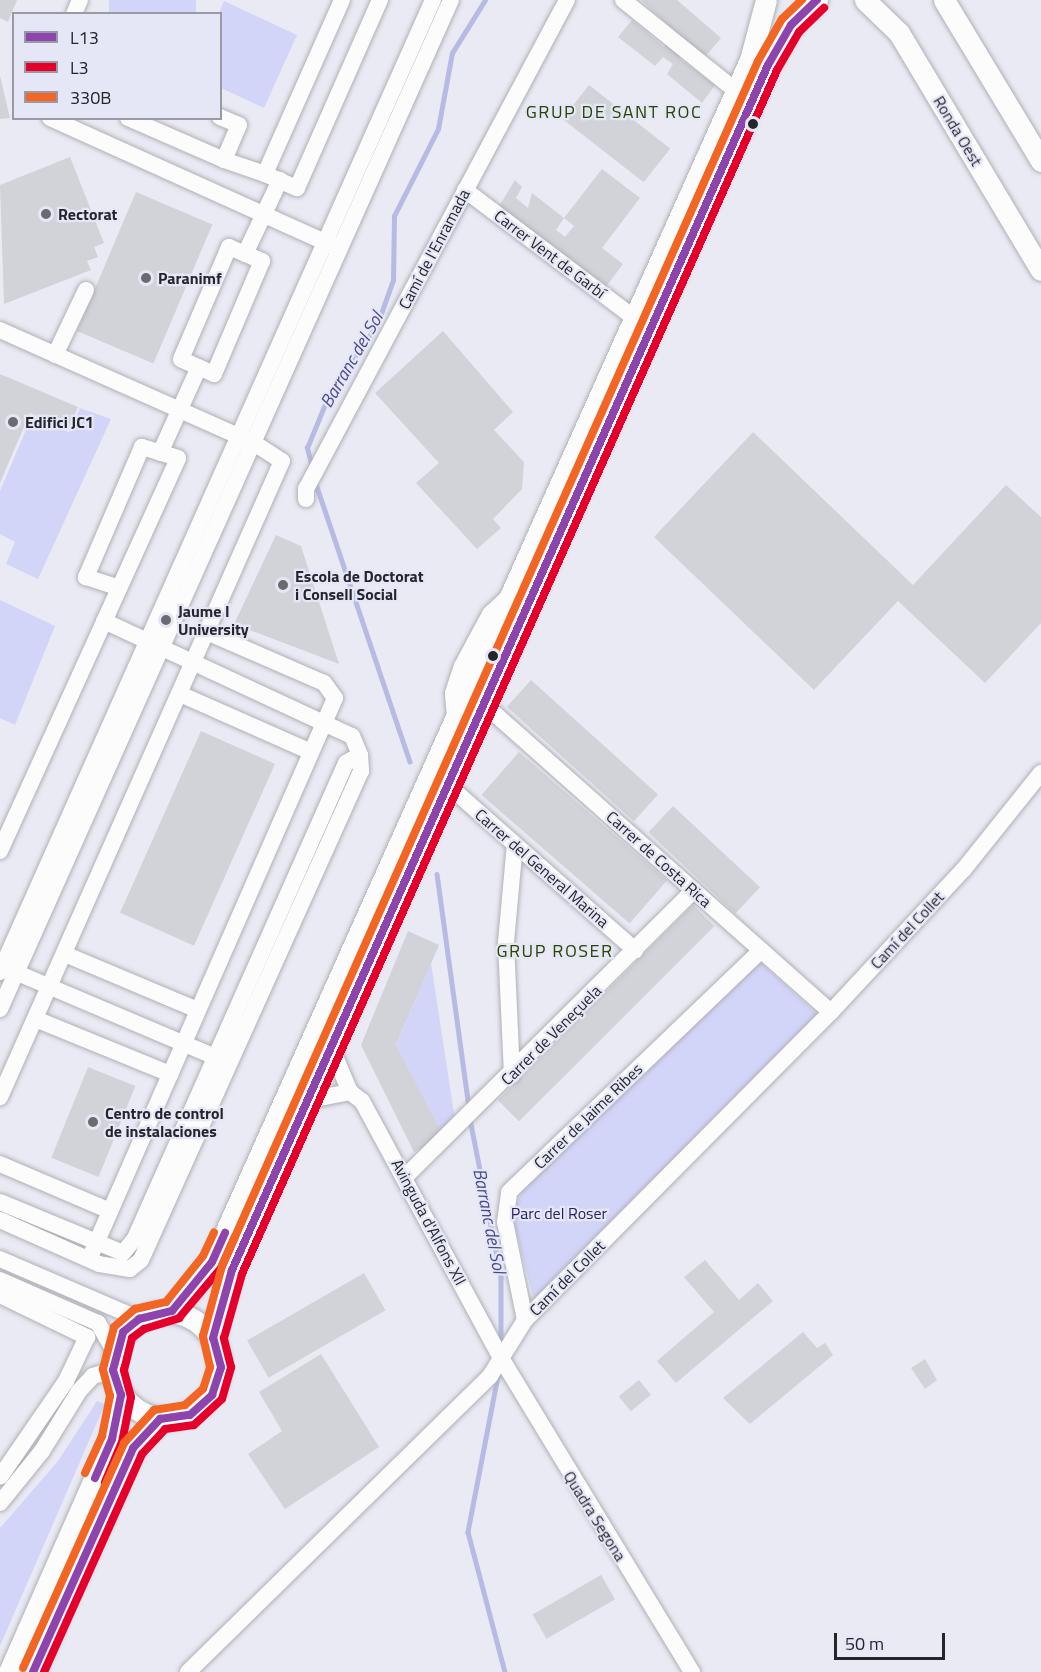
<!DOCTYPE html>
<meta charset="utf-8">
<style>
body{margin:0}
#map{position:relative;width:1041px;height:1672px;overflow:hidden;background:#e9eaf3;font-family:"Titillium Web",sans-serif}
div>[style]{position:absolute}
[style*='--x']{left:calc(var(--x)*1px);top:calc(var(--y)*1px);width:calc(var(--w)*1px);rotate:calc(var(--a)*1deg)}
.green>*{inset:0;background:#d2d5f8;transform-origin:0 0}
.stream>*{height:4.5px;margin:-2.25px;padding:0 2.25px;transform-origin:2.25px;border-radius:2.25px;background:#b7bae2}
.building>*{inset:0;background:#d2d3d9;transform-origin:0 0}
.roads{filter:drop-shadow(0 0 2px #afb0b7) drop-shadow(0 0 2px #afb0b7)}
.minor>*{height:16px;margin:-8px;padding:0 8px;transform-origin:8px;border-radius:8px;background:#fcfcfd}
.major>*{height:21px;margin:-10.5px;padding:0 10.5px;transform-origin:10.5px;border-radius:10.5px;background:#fcfcfd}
.major>.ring{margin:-10.5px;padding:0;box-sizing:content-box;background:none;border:21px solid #fcfcfd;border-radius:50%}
.bus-1>*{height:8px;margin:-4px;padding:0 4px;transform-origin:4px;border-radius:4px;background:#8e44ad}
.bus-2>*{height:8px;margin:-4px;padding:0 4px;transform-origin:4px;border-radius:4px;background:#e4002b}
.bus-3>*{height:8px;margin:-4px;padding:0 4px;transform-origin:4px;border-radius:4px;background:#f26522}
.dots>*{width:16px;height:16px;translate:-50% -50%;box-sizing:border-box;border:3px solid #e5e7f7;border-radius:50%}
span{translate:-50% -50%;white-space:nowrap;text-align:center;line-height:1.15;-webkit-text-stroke:4.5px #e5e7f7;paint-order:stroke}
.street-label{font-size:16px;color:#25262b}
.poi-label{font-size:16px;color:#25262b;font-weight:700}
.left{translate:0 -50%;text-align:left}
.park-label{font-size:16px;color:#251f5f}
.neighbourhood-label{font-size:18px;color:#284600;letter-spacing:1.5px}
.water-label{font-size:18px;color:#49488b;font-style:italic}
.legend{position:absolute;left:12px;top:12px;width:210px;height:108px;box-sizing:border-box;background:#e5e7f7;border:2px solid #989aa5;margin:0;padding:8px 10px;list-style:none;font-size:18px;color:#25262b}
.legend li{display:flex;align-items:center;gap:12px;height:30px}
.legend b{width:30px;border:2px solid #989aa5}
.scale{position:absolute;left:834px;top:1633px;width:111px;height:27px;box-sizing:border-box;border:3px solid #25262b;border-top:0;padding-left:8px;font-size:18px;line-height:21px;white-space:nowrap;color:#25262b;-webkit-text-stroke:4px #e5e7f7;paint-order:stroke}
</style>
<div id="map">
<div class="green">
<div style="left:109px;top:0;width:87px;height:14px"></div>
<div style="clip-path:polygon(224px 1px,297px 35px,264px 108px,221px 88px,219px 13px)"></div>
<div style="clip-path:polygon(80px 408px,111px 419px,38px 579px,6px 564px,15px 542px,0 534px,0 491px,31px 418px,69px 432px)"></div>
<div style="clip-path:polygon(0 600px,55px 626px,15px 725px,0 718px)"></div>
<div style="clip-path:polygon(759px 961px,817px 1014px,534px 1300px,512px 1215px,523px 1189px)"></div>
<div style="clip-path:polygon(431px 963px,455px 1120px,443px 1135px,396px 1046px)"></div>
<div style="clip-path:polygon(97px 1401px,105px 1404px,0 1646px,0 1528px,58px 1461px)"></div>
</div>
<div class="stream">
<div style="--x:312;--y:467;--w:20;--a:-105"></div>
<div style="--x:307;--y:448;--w:61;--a:-67.7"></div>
<div style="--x:330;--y:392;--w:82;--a:-55"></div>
<div style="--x:377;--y:325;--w:48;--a:-70.4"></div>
<div style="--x:393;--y:280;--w:64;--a:-89.1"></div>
<div style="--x:394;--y:216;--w:97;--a:-63.2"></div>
<div style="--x:438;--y:129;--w:77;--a:-79.6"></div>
<div style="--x:452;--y:53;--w:62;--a:-58.1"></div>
<div style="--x:315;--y:481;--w:296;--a:71.3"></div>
<div style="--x:437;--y:874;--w:236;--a:82.2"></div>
<div style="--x:470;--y:1119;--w:161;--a:78.9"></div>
<div style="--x:501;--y:1277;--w:70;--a:90"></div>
<div style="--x:498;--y:1376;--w:159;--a:100.9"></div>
<div style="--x:468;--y:1532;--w:145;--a:75.2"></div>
</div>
<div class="building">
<div style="clip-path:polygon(0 0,17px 0,8px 22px,0 18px)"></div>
<div style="clip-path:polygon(641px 0,677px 0,721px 38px,704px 58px)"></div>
<div style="clip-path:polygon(632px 20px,664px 47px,668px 42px,682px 53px,679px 58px,715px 85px,702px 103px,667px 74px,673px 64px,663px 57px,655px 66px,618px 37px)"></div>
<div style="clip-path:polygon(0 76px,10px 118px,0 119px)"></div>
<div style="left:589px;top:85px;width:103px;height:43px;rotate:38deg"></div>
<div style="clip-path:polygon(70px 157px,104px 243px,94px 247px,98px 257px,87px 261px,91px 270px,4px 304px,0 185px)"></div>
<div style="clip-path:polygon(602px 169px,640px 198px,602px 248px,623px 264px,605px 288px,498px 208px,515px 180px,522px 187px,516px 198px,528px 208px,532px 193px,564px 218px,556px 230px,565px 237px,574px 226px,564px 218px)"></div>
<div style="left:136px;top:192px;width:83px;height:151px;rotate:23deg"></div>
<div style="clip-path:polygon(443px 331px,513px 412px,494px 430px,524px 462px,522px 489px,493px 519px,501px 528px,477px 549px,416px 483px,439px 463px,375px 393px)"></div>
<div style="clip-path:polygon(0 374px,78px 407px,68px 430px,30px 413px,0 483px)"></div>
<div style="clip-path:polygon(753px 432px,913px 585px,1006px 485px,1041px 517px,1041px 623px,985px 683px,898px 601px,814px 690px,654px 537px)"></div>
<div style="clip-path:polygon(276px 535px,301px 546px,339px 664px,234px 624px)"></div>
<div style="left:531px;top:680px;width:171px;height:36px;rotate:42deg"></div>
<div style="left:201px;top:731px;width:81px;height:199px;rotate:24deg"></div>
<div style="left:519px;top:752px;width:196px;height:57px;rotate:41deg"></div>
<div style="left:673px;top:806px;width:119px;height:36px;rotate:43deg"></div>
<div style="left:693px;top:905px;width:30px;height:276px;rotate:45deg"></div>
<div style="clip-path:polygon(408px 931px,439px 945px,396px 1045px,443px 1135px,414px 1152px,361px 1045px)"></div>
<div style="left:88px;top:1067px;width:51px;height:98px;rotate:22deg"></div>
<div style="clip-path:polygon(705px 1260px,739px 1300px,758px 1283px,773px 1301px,676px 1383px,657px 1361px,714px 1312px,684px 1277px)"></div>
<div style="left:364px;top:1273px;width:43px;height:135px;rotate:60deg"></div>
<div style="clip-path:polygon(803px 1332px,817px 1348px,825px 1343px,833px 1355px,750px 1424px,723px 1398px)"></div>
<div style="clip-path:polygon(321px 1354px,379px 1447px,285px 1509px,248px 1454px,282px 1431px,259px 1392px)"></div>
<div style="clip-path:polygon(925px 1359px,937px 1380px,925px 1389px,911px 1368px)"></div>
<div style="left:639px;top:1380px;width:19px;height:26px;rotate:51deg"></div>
<div style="left:601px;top:1575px;width:28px;height:79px;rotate:60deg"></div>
</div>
<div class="roads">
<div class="minor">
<div style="--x:342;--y:0;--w:190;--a:113.9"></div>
<div style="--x:265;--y:174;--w:35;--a:24"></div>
<div style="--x:297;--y:188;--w:206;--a:-66.2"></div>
<div style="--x:623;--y:0;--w:144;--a:38.8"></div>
<div style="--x:74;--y:14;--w:15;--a:-67"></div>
<div style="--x:50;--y:118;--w:312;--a:24.3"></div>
<div style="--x:128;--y:118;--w:105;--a:23.6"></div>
<div style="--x:224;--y:160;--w:38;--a:-67"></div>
<div style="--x:239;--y:125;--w:21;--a:-157"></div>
<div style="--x:224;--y:160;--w:43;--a:18.9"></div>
<div style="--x:465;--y:190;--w:212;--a:37.1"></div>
<div style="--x:229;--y:247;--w:36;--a:23"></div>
<div style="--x:262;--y:261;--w:123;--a:113"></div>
<div style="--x:214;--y:374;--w:36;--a:-156"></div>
<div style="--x:181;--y:359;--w:122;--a:-66.8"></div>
<div style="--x:245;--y:254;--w:82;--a:-64.7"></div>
<div style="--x:0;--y:330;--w:278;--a:24"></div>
<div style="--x:254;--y:443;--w:33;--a:33"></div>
<div style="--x:282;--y:461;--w:696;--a:113.91"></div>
<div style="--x:55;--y:355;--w:72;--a:-64.5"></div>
<div style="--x:160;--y:453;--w:94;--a:-65.6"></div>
<div style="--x:306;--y:499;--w:10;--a:-90"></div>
<div style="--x:306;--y:489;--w:554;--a:-61.91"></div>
<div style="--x:104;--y:621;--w:273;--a:24.9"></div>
<div style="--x:352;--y:736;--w:21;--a:67"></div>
<div style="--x:180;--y:694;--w:143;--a:23.9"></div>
<div style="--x:486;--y:706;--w:461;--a:41.6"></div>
<div style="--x:455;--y:717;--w:24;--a:-95"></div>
<div style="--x:453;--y:693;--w:28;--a:-72"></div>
<div style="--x:462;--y:666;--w:59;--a:-61.7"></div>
<div style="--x:490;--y:614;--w:25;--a:-43"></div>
<div style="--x:450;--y:787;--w:247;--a:41.4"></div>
<div style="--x:0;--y:851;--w:431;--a:-65.6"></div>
<div style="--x:178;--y:458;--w:38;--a:-163"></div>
<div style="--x:142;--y:447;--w:142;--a:113.3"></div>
<div style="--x:86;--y:577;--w:35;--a:18"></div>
<div style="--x:67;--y:955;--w:142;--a:22.8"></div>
<div style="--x:8;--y:969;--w:236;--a:23"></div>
<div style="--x:0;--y:972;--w:1064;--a:-65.99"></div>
<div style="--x:0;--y:1009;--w:1105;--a:-65.92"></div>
<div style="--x:38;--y:1020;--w:143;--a:22.2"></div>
<div style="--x:332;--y:1049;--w:47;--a:67.3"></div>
<div style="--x:350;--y:1092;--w:15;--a:37"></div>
<div style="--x:362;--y:1101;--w:292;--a:61.6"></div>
<div style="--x:501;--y:1358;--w:368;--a:58.7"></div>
<div style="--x:512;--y:1075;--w:133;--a:-92.6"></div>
<div style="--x:506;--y:942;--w:98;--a:-84.8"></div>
<div style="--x:309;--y:1100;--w:42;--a:-11"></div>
<div style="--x:0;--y:1164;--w:120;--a:23.1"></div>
<div style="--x:405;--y:1177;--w:407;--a:-44.8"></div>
<div style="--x:0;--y:1202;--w:133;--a:22.5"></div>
<div style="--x:123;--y:1253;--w:19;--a:-51"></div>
<div style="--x:135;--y:1238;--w:520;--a:-66.05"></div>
<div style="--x:346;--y:763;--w:16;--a:-30"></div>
<div style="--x:360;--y:755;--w:16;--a:86"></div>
<div style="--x:361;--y:771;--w:536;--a:114.22"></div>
<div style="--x:141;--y:1260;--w:14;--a:141"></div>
<div style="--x:130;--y:1269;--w:31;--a:-171"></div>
<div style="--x:99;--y:1264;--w:108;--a:-156"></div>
<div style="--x:91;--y:1255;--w:608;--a:-66.34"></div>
<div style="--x:335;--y:698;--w:19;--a:-126"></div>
<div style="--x:324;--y:683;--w:125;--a:-156.5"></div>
<div style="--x:0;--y:1259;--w:151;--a:23.3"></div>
<div style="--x:0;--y:1280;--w:107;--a:23.7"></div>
<div style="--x:98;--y:1323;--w:32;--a:60"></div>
<div style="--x:0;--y:1295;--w:97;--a:25.8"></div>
<div style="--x:87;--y:1337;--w:49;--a:115.5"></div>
<div style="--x:66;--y:1381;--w:116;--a:124.5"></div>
<div style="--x:525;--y:1320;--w:100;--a:-101.5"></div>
<div style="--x:505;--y:1222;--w:30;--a:-82"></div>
<div style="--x:509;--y:1192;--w:349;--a:-43.8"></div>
<div style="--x:0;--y:1503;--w:67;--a:-51.1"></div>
<div style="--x:42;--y:1451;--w:70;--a:-58.3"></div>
<div style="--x:79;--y:1391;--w:21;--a:-47"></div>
<div style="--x:93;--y:1376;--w:21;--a:-17"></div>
<div style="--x:188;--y:1672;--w:423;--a:-44.4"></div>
<div style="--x:490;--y:1376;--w:66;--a:-58"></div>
<div style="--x:525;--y:1320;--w:434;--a:-45.2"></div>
<div style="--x:831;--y:1012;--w:195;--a:-47.1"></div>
<div style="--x:964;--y:869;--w:123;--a:-51.3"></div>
</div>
<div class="major">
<div style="--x:865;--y:0;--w:47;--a:44.1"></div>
<div style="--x:899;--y:33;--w:276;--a:59.1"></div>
<div style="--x:944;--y:0;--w:188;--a:58.9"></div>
<div style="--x:172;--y:1311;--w:63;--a:-50.8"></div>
<div style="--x:212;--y:1262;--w:1317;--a:-65.89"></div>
<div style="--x:750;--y:60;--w:62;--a:-75.1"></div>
<div class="ring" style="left:113px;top:1312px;width:85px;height:85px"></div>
<div style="--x:213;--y:1338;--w:71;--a:-74.4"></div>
<div style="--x:232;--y:1270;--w:1319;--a:-66.02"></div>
<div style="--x:768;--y:65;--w:46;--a:-60.1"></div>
<div style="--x:791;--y:25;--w:36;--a:-44"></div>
<div style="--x:9;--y:1672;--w:255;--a:-66.2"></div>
<div style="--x:112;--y:1439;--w:45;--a:-78.4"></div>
<div style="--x:33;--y:1672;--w:245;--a:-65.9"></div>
<div style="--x:133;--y:1448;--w:40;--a:-47"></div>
</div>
</div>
<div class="bus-1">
<div style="--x:95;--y:1478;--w:43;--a:-66.4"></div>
<div style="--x:112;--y:1439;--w:45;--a:-78.4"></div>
<div style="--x:121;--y:1395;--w:26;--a:-108"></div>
<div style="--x:113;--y:1370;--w:39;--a:-75"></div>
<div style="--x:123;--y:1332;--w:21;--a:-39"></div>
<div style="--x:139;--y:1319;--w:34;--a:-14"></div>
<div style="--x:172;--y:1311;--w:63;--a:-50.8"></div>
<div style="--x:212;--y:1262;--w:32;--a:-66"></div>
<div style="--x:33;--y:1672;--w:245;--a:-65.9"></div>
<div style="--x:133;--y:1448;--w:40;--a:-47"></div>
<div style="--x:160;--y:1419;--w:30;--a:-8"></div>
<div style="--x:190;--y:1415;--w:30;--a:-42"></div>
<div style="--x:212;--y:1395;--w:29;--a:-72"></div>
<div style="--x:221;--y:1367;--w:30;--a:-105"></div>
<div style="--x:213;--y:1338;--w:71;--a:-74.4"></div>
<div style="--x:232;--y:1270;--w:1319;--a:-66.02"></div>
<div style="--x:768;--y:65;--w:46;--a:-60.1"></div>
<div style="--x:791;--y:25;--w:36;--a:-44"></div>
</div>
<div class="bus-2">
<div style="--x:105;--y:1482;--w:43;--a:-67"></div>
<div style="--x:122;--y:1442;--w:46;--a:-78.7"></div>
<div style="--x:131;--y:1397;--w:28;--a:-105"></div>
<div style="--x:124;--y:1370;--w:33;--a:-76"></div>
<div style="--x:132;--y:1338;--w:15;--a:-37"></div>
<div style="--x:144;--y:1329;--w:37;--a:-17"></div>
<div style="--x:179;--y:1318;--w:65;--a:-50"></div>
<div style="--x:221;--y:1268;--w:34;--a:-66"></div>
<div style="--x:44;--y:1672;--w:239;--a:-65.8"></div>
<div style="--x:142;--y:1454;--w:34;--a:-47"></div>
<div style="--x:165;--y:1429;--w:29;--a:-8"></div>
<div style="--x:194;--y:1425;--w:38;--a:-43"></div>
<div style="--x:222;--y:1399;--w:33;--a:-74"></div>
<div style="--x:231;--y:1367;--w:30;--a:-104"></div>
<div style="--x:224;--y:1338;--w:66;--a:-74.3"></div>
<div style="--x:242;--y:1274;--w:1318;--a:-66.04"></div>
<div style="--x:777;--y:70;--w:44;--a:-59.9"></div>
<div style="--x:799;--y:32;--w:35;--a:-44"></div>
</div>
<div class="bus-3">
<div style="--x:85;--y:1473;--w:41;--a:-65.3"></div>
<div style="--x:102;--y:1436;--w:41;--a:-78.7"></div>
<div style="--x:110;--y:1396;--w:28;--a:-105"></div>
<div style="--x:103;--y:1369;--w:43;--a:-75.3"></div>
<div style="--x:114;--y:1327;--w:28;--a:-41"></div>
<div style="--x:135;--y:1309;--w:32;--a:-13"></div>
<div style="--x:166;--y:1302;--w:59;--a:-51.2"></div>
<div style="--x:203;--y:1256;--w:26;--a:-65"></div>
<div style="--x:23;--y:1668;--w:247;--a:-65.8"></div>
<div style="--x:124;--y:1443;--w:45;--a:-47.7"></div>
<div style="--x:154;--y:1410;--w:31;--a:-9"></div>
<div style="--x:185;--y:1405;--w:24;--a:-42"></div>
<div style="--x:203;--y:1389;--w:23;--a:-72"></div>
<div style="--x:210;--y:1367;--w:32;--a:-103"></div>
<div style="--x:203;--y:1336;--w:73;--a:-74.8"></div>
<div style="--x:222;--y:1266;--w:1319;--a:-66.02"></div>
<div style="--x:758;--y:61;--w:48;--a:-60.3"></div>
<div style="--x:782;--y:19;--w:28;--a:-44"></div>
</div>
<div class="dots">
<div style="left:753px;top:124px;background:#25262b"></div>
<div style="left:46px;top:214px;background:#6a6b71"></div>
<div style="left:146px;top:278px;background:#6a6b71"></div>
<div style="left:13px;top:422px;background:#6a6b71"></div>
<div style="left:283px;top:585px;background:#6a6b71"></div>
<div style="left:166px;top:620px;background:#6a6b71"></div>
<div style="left:493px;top:656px;background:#25262b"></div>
<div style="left:93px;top:1122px;background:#6a6b71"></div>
</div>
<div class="street-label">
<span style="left:958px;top:131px;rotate:59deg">Ronda Oest</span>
<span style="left:434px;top:249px;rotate:-62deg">Camí de l'Enramada</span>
<span style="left:550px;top:254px;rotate:37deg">Carrer Vent de Garbí</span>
<span style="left:659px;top:859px;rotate:42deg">Carrer de Costa Rica</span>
<span style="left:542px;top:868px;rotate:41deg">Carrer del General Marina</span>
<span style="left:907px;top:930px;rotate:-47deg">Camí del Collet</span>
<span style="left:551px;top:1035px;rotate:-45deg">Carrer de Veneçuela</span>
<span style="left:588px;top:1116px;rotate:-44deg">Carrer de Jaime Ribes</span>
<span style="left:429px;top:1222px;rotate:62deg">Avinguda d'Alfons XII</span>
<span style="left:567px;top:1278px;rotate:-45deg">Camí del Collet</span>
<span style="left:595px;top:1516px;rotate:58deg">Quadra Segona</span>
</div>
<div class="poi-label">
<span class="left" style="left:58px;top:214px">Rectorat</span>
<span class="left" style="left:158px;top:278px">Paranimf</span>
<span class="left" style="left:25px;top:422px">Edifici JC1</span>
<span class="left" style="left:295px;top:585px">Escola de Doctorat<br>i Consell Social</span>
<span class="left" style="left:178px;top:620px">Jaume I<br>University</span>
<span class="left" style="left:105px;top:1122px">Centro de control<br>de instalaciones</span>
</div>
<div class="park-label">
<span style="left:559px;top:1213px">Parc del Roser</span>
</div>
<div class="neighbourhood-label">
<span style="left:614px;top:112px">GRUP DE SANT ROC</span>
<span style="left:555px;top:951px">GRUP ROSER</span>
</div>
<div class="water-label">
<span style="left:352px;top:360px;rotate:-60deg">Barranc del Sol</span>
<span style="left:489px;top:1221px;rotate:79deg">Barranc del Sol</span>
</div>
<ul class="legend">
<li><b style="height:8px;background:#8e44ad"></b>L13</li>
<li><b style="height:8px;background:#e4002b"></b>L3</li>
<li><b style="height:8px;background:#f26522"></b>330B</li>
</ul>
<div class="scale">50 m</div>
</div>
